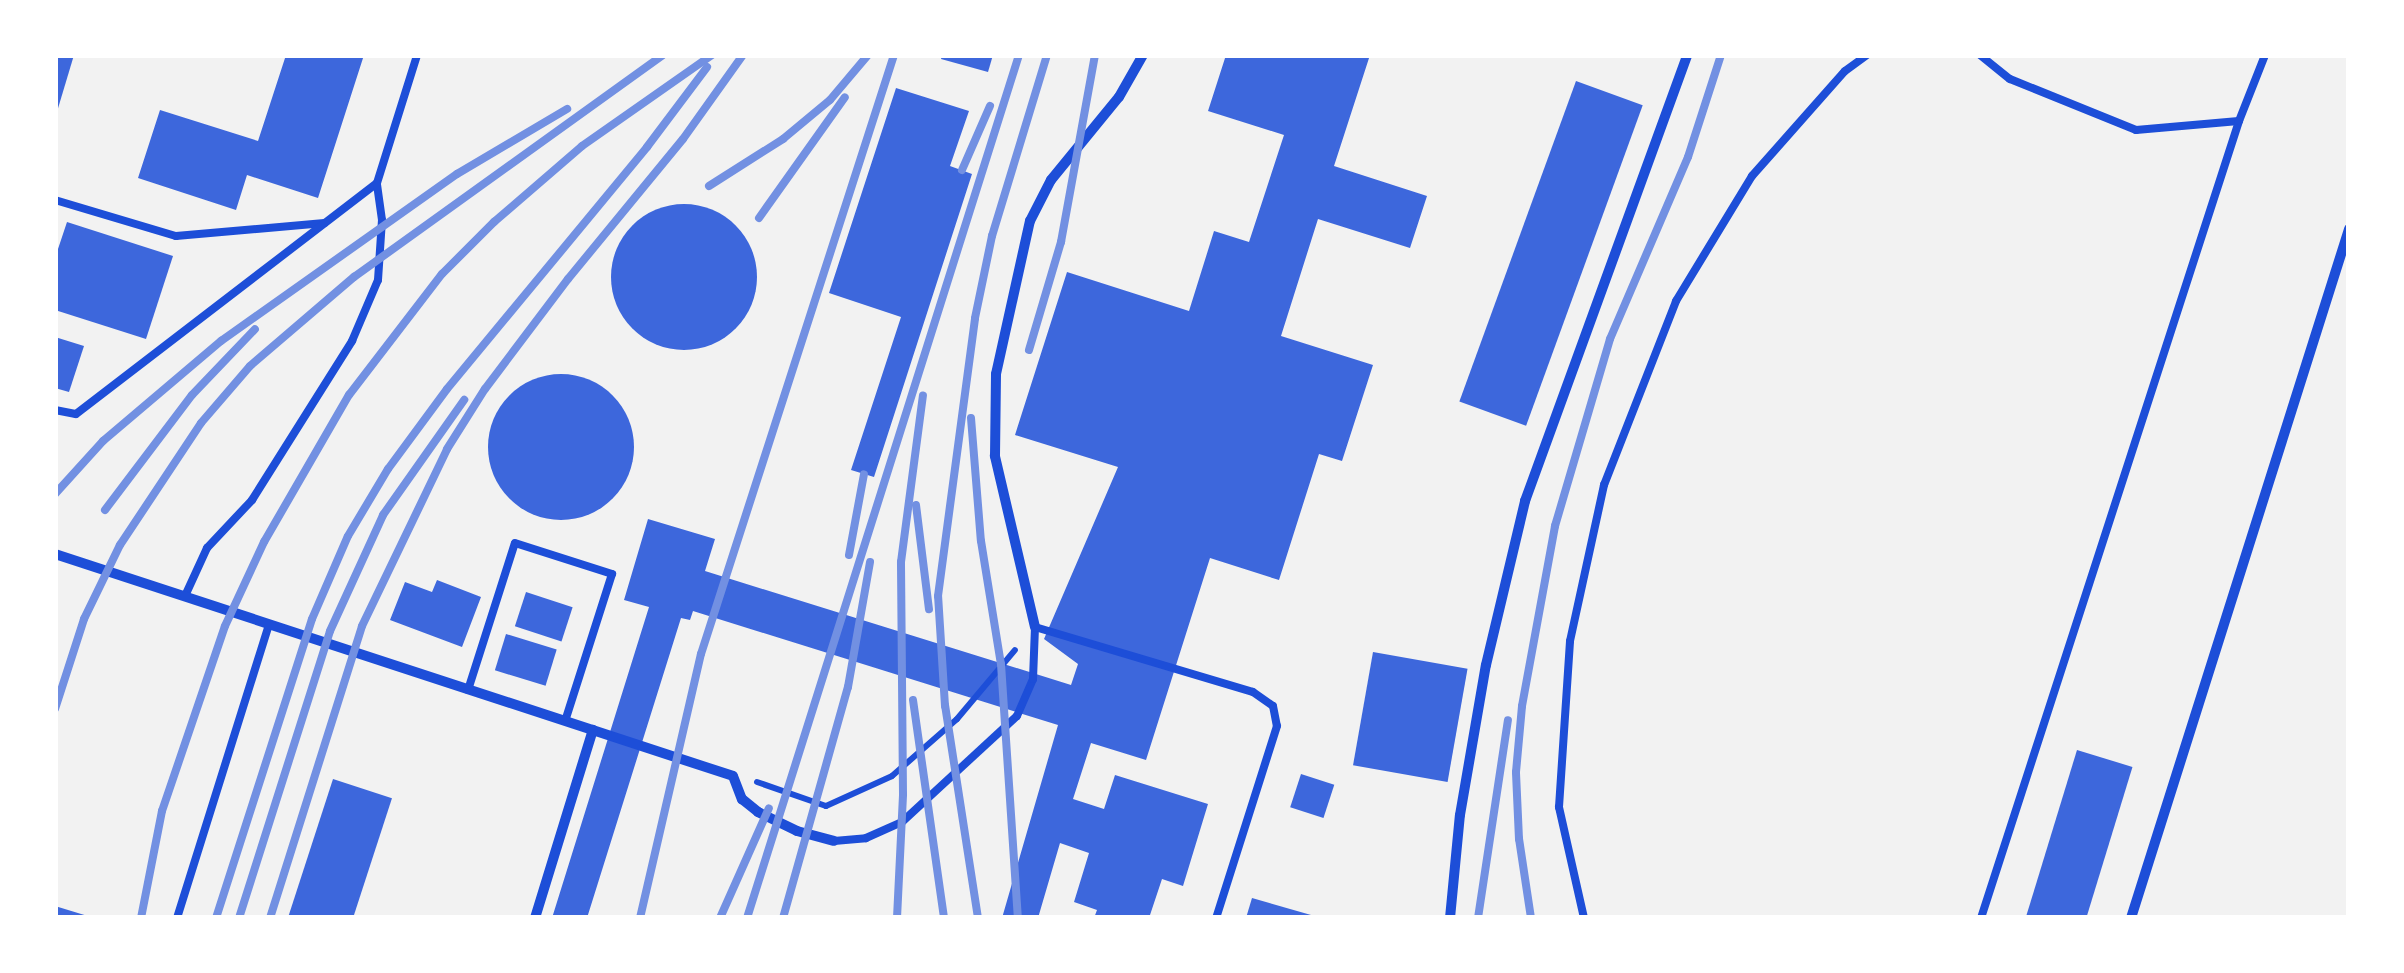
<!DOCTYPE html>
<style>
body{margin:0}
#map{position:relative;width:2404px;height:973px;overflow:hidden;background:#f2f2f2;font-family:"DejaVu Sans",sans-serif}
div>[style]{position:absolute}
[style*='--x']{left:calc(var(--x)*1px);top:calc(var(--y)*1px);width:calc(var(--w)*1px);rotate:calc(var(--a)*1deg)}
.building>*{inset:0;background:#3d67dc;transform-origin:0 0}
.round{border-radius:50%}
.path>*{height:6px;margin:-3px;padding:0 3px;transform-origin:3px;border-radius:3px;background:#1d4ed8}
.service>*{height:8px;margin:-4px;padding:0 4px;transform-origin:4px;border-radius:4px;background:#1d4ed8}
.minor>*{height:10px;margin:-5px;padding:0 5px;transform-origin:5px;border-radius:5px;background:#1d4ed8}
.rail>*{height:8px;margin:-4px;padding:0 4px;transform-origin:4px;border-radius:4px;background:#7290e2}
span{translate:-50% -50%;white-space:nowrap;text-align:center;line-height:1.15;-webkit-text-stroke:10px #fff;paint-order:stroke}
.frame{position:absolute;inset:0;border:58px solid #fff;pointer-events:none}
</style>
<div id="map">
<div class="building">
<div style="clip-path:polygon(55px 55px,74px 55px,56px 115px,55px 115px)"></div>
<div style="clip-path:polygon(286px 55px,364px 55px,318px 198px,247px 175px,236px 210px,138px 178px,160px 110px,258px 141px)"></div>
<div style="clip-path:polygon(942px 55px,993px 55px,988px 72px,941px 59px)"></div>
<div style="clip-path:polygon(1226px 55px,1370px 55px,1334px 166px,1427px 196px,1410px 248px,1318px 219px,1281px 336px,1373px 365px,1342px 461px,1319px 454px,1279px 580px,1210px 558px,1146px 760px,1091px 743px,1073px 799px,1104px 809px,1115px 775px,1208px 804px,1183px 886px,1162px 879px,1149px 918px,1094px 918px,1097px 910px,1074px 902px,1089px 853px,1060px 843px,1038px 918px,1002px 918px,1058px 725px,693px 611px,690px 620px,681px 618px,587px 918px,552px 918px,649px 607px,624px 600px,648px 519px,715px 539px,705px 571px,1071px 685px,1078px 664px,1044px 639px,1118px 467px,1015px 435px,1067px 272px,1189px 311px,1214px 231px,1249px 242px,1284px 135px,1208px 111px)"></div>
<div style="left:1576px;top:81px;width:71px;height:341px;rotate:20deg"></div>
<div style="clip-path:polygon(896px 88px,969px 111px,950px 166px,972px 174px,874px 477px,851px 470px,901px 317px,829px 293px)"></div>
<div class="round" style="left:611px;top:204px;width:146px;height:146px"></div>
<div style="clip-path:polygon(67px 222px,173px 256px,146px 339px,55px 310px,55px 258px)"></div>
<div style="clip-path:polygon(55px 337px,84px 346px,69px 392px,55px 388px)"></div>
<div class="round" style="left:488px;top:374px;width:146px;height:146px"></div>
<div style="clip-path:polygon(437px 580px,481px 597px,462px 647px,390px 620px,405px 582px,432px 592px)"></div>
<div style="left:526px;top:592px;width:49px;height:36px;rotate:18deg"></div>
<div style="left:506px;top:634px;width:53px;height:38px;rotate:17deg"></div>
<div style="left:1373px;top:652px;width:96px;height:115px;rotate:10deg"></div>
<div style="left:2077px;top:750px;width:58px;height:176px;rotate:17deg"></div>
<div style="left:1301px;top:774px;width:35px;height:35px;rotate:18deg"></div>
<div style="left:333px;top:779px;width:62px;height:145px;rotate:18deg"></div>
<div style="clip-path:polygon(1252px 898px,1318px 917px,1317px 918px,1246px 918px)"></div>
<div style="clip-path:polygon(55px 906px,91px 917px,91px 918px,55px 918px)"></div>
</div>
<div class="path">
<div style="--x:757;--y:782;--w:73;--a:19.2"></div>
<div style="--x:826;--y:806;--w:72;--a:-24.4"></div>
<div style="--x:892;--y:776;--w:86;--a:-41.2"></div>
<div style="--x:957;--y:719;--w:90;--a:-50"></div>
</div>
<div class="service">
<div style="--x:1980;--y:55;--w:38;--a:39"></div>
<div style="--x:2010;--y:79;--w:136;--a:22"></div>
<div style="--x:2136;--y:130;--w:103;--a:-5"></div>
<div style="--x:55;--y:200;--w:126;--a:16.6"></div>
<div style="--x:176;--y:236;--w:149;--a:-5"></div>
<div style="--x:55;--y:410;--w:21;--a:11"></div>
<div style="--x:76;--y:414;--w:379;--a:-37.5"></div>
<div style="--x:377;--y:183;--w:134;--a:-72.6"></div>
<div style="--x:185;--y:596;--w:53;--a:-65.4"></div>
<div style="--x:207;--y:548;--w:66;--a:-46.8"></div>
<div style="--x:252;--y:500;--w:188;--a:-57.8"></div>
<div style="--x:352;--y:341;--w:66;--a:-66.9"></div>
<div style="--x:378;--y:280;--w:60;--a:-86.2"></div>
<div style="--x:382;--y:220;--w:37;--a:-98"></div>
<div style="--x:468;--y:690;--w:154;--a:-72.3"></div>
<div style="--x:515;--y:543;--w:102;--a:17.7"></div>
<div style="--x:612;--y:574;--w:154;--a:107.7"></div>
<div style="--x:834;--y:841;--w:32;--a:-5"></div>
<div style="--x:866;--y:838;--w:39;--a:-24"></div>
<div style="--x:902;--y:822;--w:156;--a:-42.7"></div>
<div style="--x:1017;--y:716;--w:40;--a:-66.6"></div>
<div style="--x:1033;--y:679;--w:52;--a:-87.8"></div>
<div style="--x:1035;--y:627;--w:227;--a:16.6"></div>
<div style="--x:1253;--y:692;--w:24;--a:35"></div>
<div style="--x:1273;--y:706;--w:20;--a:79"></div>
<div style="--x:1277;--y:726;--w:201;--a:107.6"></div>
<div style="--x:177;--y:918;--w:308;--a:-72.6"></div>
<div style="--x:1584;--y:918;--w:114;--a:-102.7"></div>
<div style="--x:1559;--y:807;--w:166;--a:-86.2"></div>
<div style="--x:1570;--y:641;--w:160;--a:-77.7"></div>
<div style="--x:1604;--y:485;--w:198;--a:-68.6"></div>
<div style="--x:1676;--y:301;--w:146;--a:-58.7"></div>
<div style="--x:1752;--y:176;--w:140;--a:-48.5"></div>
<div style="--x:1845;--y:71;--w:27;--a:-36"></div>
<div style="--x:1981;--y:918;--w:838;--a:-72.06"></div>
<div style="--x:2239;--y:121;--w:71;--a:-68.5"></div>
</div>
<div class="minor">
<div style="--x:55;--y:554;--w:713;--a:18.13"></div>
<div style="--x:733;--y:776;--w:25;--a:69"></div>
<div style="--x:742;--y:799;--w:21;--a:39"></div>
<div style="--x:758;--y:812;--w:43;--a:26"></div>
<div style="--x:797;--y:831;--w:38;--a:15"></div>
<div style="--x:1035;--y:627;--w:176;--a:-103.2"></div>
<div style="--x:995;--y:456;--w:82;--a:-89.3"></div>
<div style="--x:996;--y:374;--w:157;--a:-77.5"></div>
<div style="--x:1030;--y:221;--w:46;--a:-62.9"></div>
<div style="--x:1051;--y:180;--w:107;--a:-50.7"></div>
<div style="--x:1119;--y:97;--w:48;--a:-60.3"></div>
<div style="--x:535;--y:918;--w:197;--a:-72.9"></div>
<div style="--x:1450;--y:918;--w:103;--a:-84.5"></div>
<div style="--x:1460;--y:815;--w:152;--a:-80.2"></div>
<div style="--x:1486;--y:665;--w:169;--a:-76.6"></div>
<div style="--x:1525;--y:501;--w:475;--a:-70"></div>
<div style="--x:2131;--y:918;--w:723;--a:-72.44"></div>
</div>
<div class="rail">
<div style="--x:962;--y:170;--w:70;--a:-66.4"></div>
<div style="--x:709;--y:186;--w:88;--a:-32.4"></div>
<div style="--x:783;--y:139;--w:61;--a:-39.7"></div>
<div style="--x:830;--y:100;--w:59;--a:-49.8"></div>
<div style="--x:759;--y:218;--w:148;--a:-54.6"></div>
<div style="--x:1029;--y:350;--w:113;--a:-73.5"></div>
<div style="--x:1061;--y:242;--w:190;--a:-79.7"></div>
<div style="--x:971;--y:418;--w:123;--a:85.4"></div>
<div style="--x:981;--y:541;--w:125;--a:80.8"></div>
<div style="--x:1001;--y:664;--w:255;--a:86.2"></div>
<div style="--x:55;--y:494;--w:72;--a:-47.8"></div>
<div style="--x:103;--y:441;--w:155;--a:-40.3"></div>
<div style="--x:221;--y:341;--w:289;--a:-35.3"></div>
<div style="--x:457;--y:174;--w:128;--a:-30.6"></div>
<div style="--x:916;--y:505;--w:105;--a:82.9"></div>
<div style="--x:105;--y:510;--w:144;--a:-52.9"></div>
<div style="--x:192;--y:395;--w:91;--a:-46.3"></div>
<div style="--x:849;--y:555;--w:82;--a:-79.5"></div>
<div style="--x:913;--y:700;--w:220;--a:81.9"></div>
<div style="--x:55;--y:709;--w:95;--a:-72.1"></div>
<div style="--x:84;--y:619;--w:82;--a:-64.1"></div>
<div style="--x:120;--y:545;--w:146;--a:-56.4"></div>
<div style="--x:201;--y:423;--w:75;--a:-49.3"></div>
<div style="--x:250;--y:366;--w:137;--a:-40.6"></div>
<div style="--x:354;--y:277;--w:380;--a:-35.7"></div>
<div style="--x:141;--y:918;--w:109;--a:-78.9"></div>
<div style="--x:162;--y:811;--w:195;--a:-71.2"></div>
<div style="--x:225;--y:626;--w:93;--a:-65.1"></div>
<div style="--x:264;--y:542;--w:170;--a:-60"></div>
<div style="--x:349;--y:395;--w:153;--a:-52.5"></div>
<div style="--x:442;--y:274;--w:74;--a:-45"></div>
<div style="--x:494;--y:222;--w:116;--a:-40.8"></div>
<div style="--x:582;--y:146;--w:159;--a:-35"></div>
<div style="--x:216;--y:918;--w:314;--a:-72.2"></div>
<div style="--x:312;--y:619;--w:90;--a:-66.6"></div>
<div style="--x:348;--y:536;--w:78;--a:-59.2"></div>
<div style="--x:388;--y:469;--w:99;--a:-53.6"></div>
<div style="--x:447;--y:389;--w:314;--a:-50.4"></div>
<div style="--x:647;--y:147;--w:100;--a:-53.1"></div>
<div style="--x:239;--y:918;--w:301;--a:-72.4"></div>
<div style="--x:330;--y:631;--w:128;--a:-65.4"></div>
<div style="--x:383;--y:515;--w:141;--a:-54.8"></div>
<div style="--x:270;--y:918;--w:306;--a:-72.5"></div>
<div style="--x:362;--y:626;--w:196;--a:-64.3"></div>
<div style="--x:447;--y:449;--w:71;--a:-57.7"></div>
<div style="--x:485;--y:389;--w:138;--a:-53"></div>
<div style="--x:568;--y:279;--w:181;--a:-50.6"></div>
<div style="--x:683;--y:139;--w:103;--a:-54.5"></div>
<div style="--x:640;--y:918;--w:271;--a:-77"></div>
<div style="--x:701;--y:654;--w:629;--a:-72.14"></div>
<div style="--x:720;--y:918;--w:120;--a:-66"></div>
<div style="--x:747;--y:918;--w:905;--a:-72.51"></div>
<div style="--x:783;--y:918;--w:240;--a:-74.3"></div>
<div style="--x:848;--y:687;--w:127;--a:-80"></div>
<div style="--x:897;--y:918;--w:124;--a:-87.2"></div>
<div style="--x:903;--y:794;--w:232;--a:-90.5"></div>
<div style="--x:901;--y:562;--w:168;--a:-82.5"></div>
<div style="--x:978;--y:918;--w:215;--a:-98.8"></div>
<div style="--x:945;--y:706;--w:110;--a:-93.6"></div>
<div style="--x:938;--y:596;--w:280;--a:-82.4"></div>
<div style="--x:975;--y:318;--w:84;--a:-78.3"></div>
<div style="--x:992;--y:236;--w:189;--a:-73.1"></div>
<div style="--x:1478;--y:918;--w:200;--a:-81.4"></div>
<div style="--x:1531;--y:918;--w:80;--a:-98.6"></div>
<div style="--x:1519;--y:839;--w:67;--a:-92.6"></div>
<div style="--x:1516;--y:772;--w:66;--a:-84.8"></div>
<div style="--x:1522;--y:706;--w:183;--a:-79.6"></div>
<div style="--x:1555;--y:526;--w:195;--a:-73.6"></div>
<div style="--x:1610;--y:339;--w:198;--a:-66.8"></div>
<div style="--x:1688;--y:157;--w:107;--a:-72.1"></div>
</div>
<div class="frame"></div>
</div>
